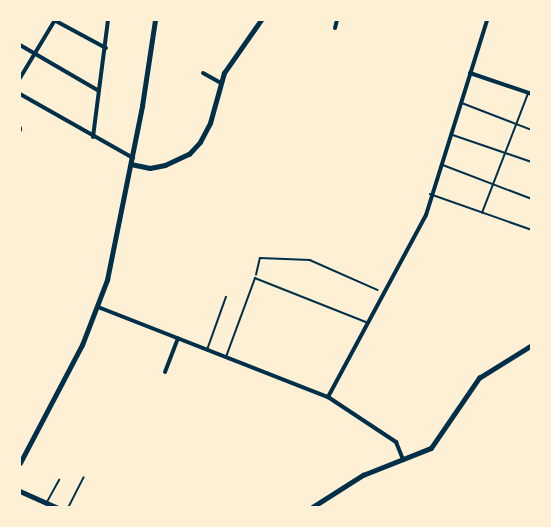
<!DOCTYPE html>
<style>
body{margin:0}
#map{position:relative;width:551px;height:527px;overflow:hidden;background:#fdf0d5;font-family:"Space Grotesk",sans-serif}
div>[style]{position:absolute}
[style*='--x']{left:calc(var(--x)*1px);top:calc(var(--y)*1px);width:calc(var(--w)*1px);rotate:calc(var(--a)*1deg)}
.path>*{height:1.5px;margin:-0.75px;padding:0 0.75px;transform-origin:0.75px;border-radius:0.75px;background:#003049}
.service>*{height:1.5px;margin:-0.75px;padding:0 0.75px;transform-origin:0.75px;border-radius:0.75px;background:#003049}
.minor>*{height:4px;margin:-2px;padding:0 2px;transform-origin:2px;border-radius:2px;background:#003049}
.tertiary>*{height:4.5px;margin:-2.25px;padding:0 2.25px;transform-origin:2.25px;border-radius:2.25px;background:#003049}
span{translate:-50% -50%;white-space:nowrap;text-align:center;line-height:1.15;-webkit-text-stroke:6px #fdf0d5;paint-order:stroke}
.frame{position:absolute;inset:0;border:21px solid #fdf0d5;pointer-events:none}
</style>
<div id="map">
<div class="path">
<div style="--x:256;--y:275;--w:17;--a:-77"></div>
<div style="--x:260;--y:258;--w:50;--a:2.3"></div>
<div style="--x:310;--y:260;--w:74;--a:23.8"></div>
</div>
<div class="service">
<div style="--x:462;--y:103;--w:75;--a:21.1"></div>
<div style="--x:453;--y:135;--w:83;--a:18.9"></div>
<div style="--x:443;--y:165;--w:95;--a:20.9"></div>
<div style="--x:430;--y:194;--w:108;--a:19.4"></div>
<div style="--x:482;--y:213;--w:128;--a:-68.9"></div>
<div style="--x:207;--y:350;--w:56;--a:-70.3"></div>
<div style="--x:226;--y:357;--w:84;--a:-69.8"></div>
<div style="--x:255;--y:278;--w:119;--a:21.6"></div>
<div style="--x:47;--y:502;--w:25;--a:-61"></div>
<div style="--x:68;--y:508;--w:34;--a:-63"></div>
</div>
<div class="minor">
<div style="--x:54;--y:20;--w:59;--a:28.3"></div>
<div style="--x:335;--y:28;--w:8;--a:-76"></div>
<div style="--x:20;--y:45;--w:91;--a:30.2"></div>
<div style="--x:203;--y:73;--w:21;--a:29"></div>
<div style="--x:470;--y:73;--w:65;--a:18.7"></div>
<div style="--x:20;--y:78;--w:68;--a:-58.9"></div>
<div style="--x:20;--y:94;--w:130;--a:29.5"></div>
<div style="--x:20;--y:128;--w:2;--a:90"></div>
<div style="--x:93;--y:137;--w:118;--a:-82.7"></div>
<div style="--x:98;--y:307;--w:247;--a:21.4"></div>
<div style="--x:328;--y:397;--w:82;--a:33.5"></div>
<div style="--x:396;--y:442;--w:18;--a:68"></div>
<div style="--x:165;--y:372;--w:36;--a:-69"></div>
<div style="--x:328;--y:397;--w:207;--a:-61.7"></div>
<div style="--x:426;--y:215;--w:204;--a:-72.6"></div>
</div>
<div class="tertiary">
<div style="--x:131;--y:164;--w:19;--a:12"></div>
<div style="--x:150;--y:168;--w:15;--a:-11"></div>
<div style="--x:165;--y:165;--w:26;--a:-25"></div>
<div style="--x:189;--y:154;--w:16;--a:-47"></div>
<div style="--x:200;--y:142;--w:21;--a:-62"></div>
<div style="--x:210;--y:123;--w:52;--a:-74.4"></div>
<div style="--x:224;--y:73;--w:65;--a:-55.1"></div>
<div style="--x:20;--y:463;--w:133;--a:-62.3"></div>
<div style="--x:82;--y:345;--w:70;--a:-69"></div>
<div style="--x:107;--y:280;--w:177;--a:-78.6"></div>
<div style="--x:142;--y:106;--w:87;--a:-81.4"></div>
<div style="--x:20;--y:491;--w:42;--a:24.1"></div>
<div style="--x:311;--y:508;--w:62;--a:-32.4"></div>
<div style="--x:363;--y:475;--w:73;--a:-21.7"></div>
<div style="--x:431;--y:448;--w:85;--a:-55.6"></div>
<div style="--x:479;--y:378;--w:62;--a:-31.9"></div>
</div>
<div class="frame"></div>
</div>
